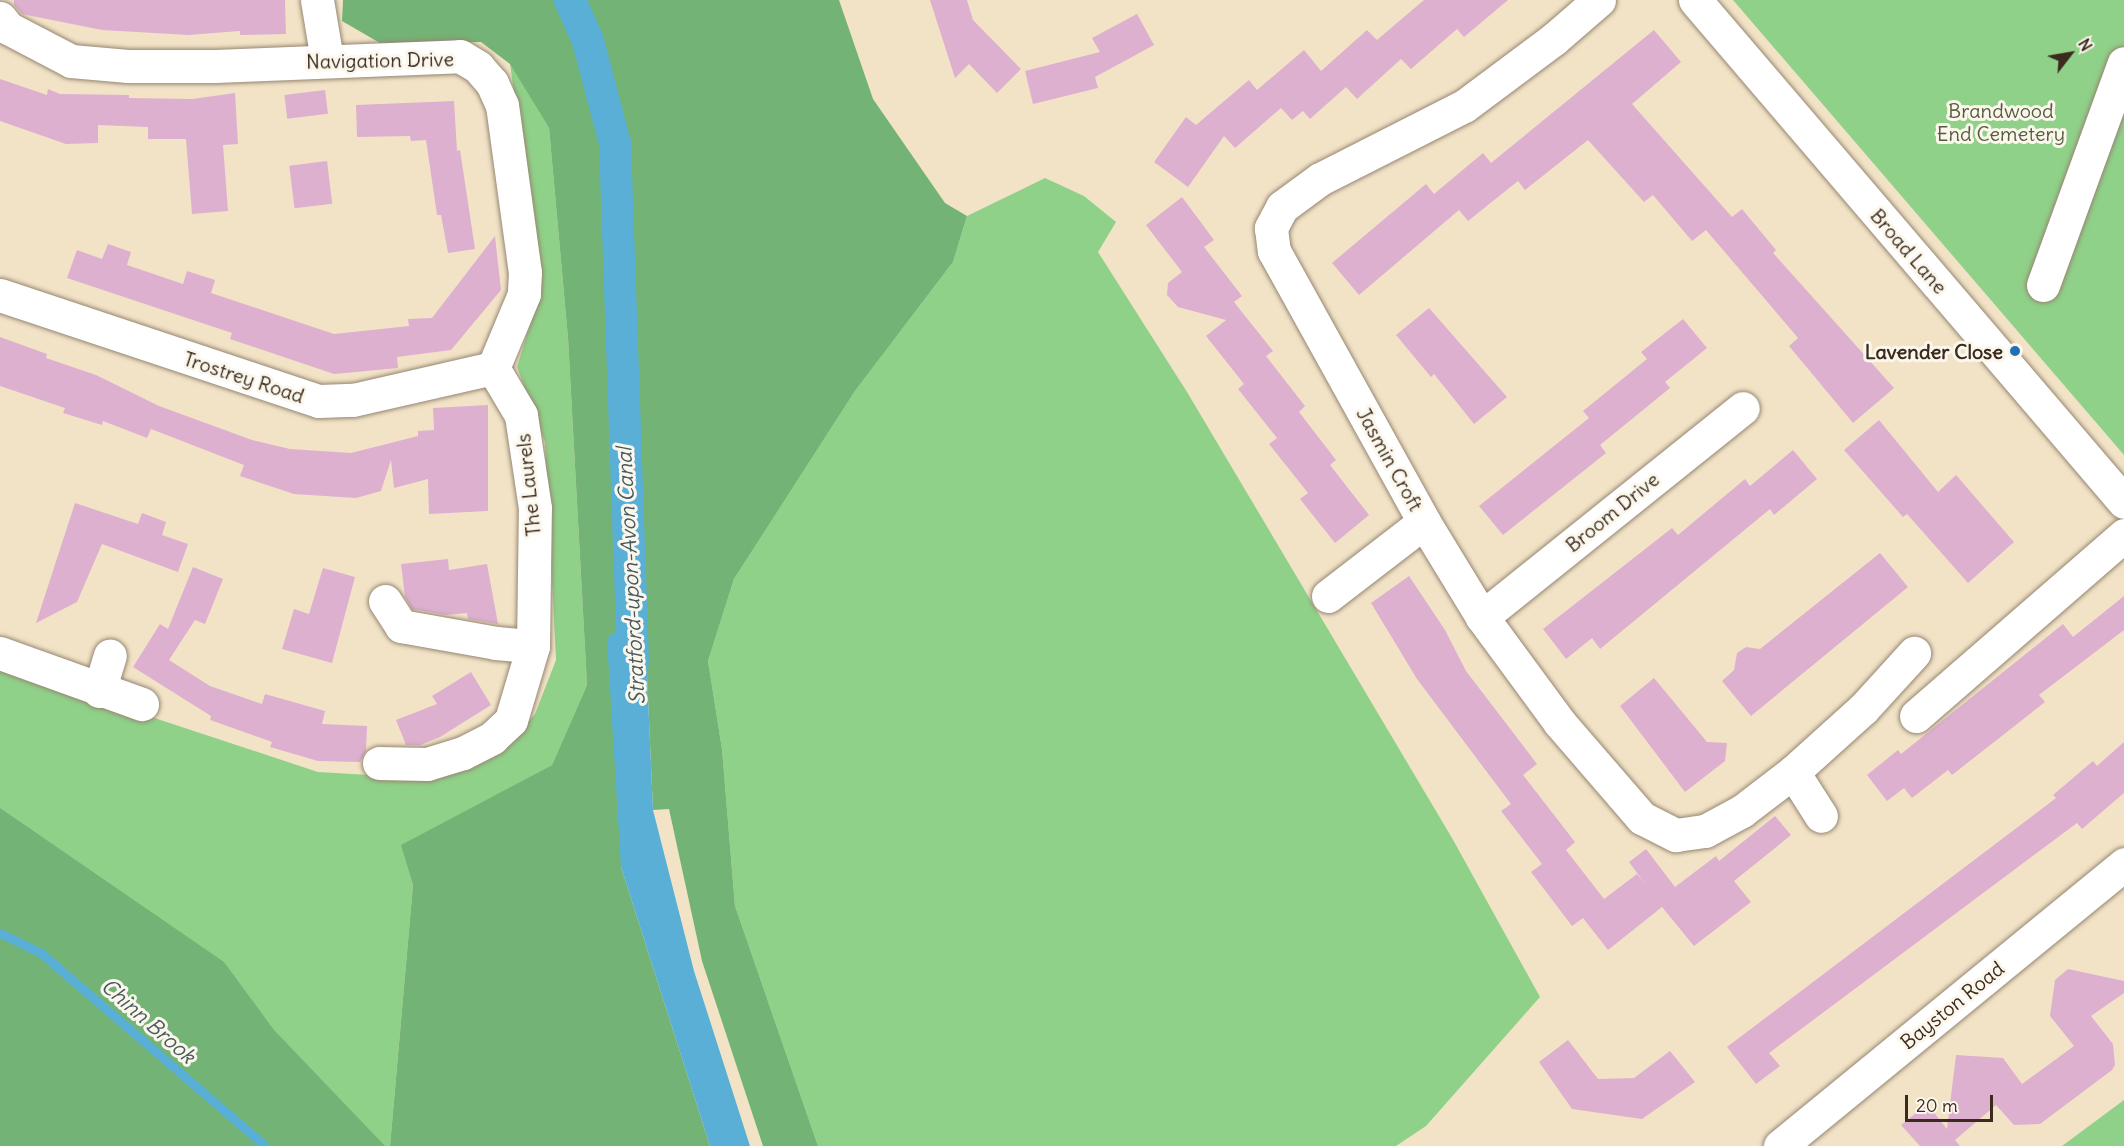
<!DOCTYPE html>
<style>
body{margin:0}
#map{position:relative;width:2124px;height:1146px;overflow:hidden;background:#f2e3c7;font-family:Delius,sans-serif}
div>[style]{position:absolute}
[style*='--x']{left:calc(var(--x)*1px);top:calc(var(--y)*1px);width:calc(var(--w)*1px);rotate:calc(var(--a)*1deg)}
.green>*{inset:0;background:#8fd189}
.forest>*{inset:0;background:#73b375}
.water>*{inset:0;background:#5aafd6}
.stream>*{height:9px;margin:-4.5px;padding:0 4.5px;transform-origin:4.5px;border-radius:4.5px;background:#5aafd6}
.canal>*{height:32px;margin:-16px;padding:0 16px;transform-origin:16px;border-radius:16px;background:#5aafd6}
.building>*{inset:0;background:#ddb0d0;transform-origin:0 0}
.roads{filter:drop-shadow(0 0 2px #968672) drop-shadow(0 0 2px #968672)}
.minor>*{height:33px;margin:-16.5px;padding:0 16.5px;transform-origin:16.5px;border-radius:16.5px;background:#fff}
.dots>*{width:16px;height:16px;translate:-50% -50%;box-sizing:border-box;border:3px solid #fbf7ec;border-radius:50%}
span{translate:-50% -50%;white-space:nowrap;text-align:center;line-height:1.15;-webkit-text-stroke:6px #fbf7ec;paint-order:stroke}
.street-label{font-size:20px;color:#3b2a1e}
.park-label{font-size:20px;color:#545c3e}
.poi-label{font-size:20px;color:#3b2a1e;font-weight:700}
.right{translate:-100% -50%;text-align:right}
.water-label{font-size:21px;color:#46595e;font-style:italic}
.north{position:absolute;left:2040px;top:24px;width:60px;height:60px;-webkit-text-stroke:4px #fbf7ec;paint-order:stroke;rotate:59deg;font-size:16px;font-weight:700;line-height:24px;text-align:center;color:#3b2a1e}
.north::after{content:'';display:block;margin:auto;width:21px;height:27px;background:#3b2a1e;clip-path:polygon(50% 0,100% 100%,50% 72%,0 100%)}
.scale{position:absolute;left:1905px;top:1095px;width:88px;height:27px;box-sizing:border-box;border:3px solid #3b2a1e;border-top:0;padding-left:8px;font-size:18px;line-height:21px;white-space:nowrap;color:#3b2a1e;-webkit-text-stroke:4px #fbf7ec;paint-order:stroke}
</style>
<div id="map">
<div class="green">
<div style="clip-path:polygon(1733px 0,2124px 0,2124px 455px)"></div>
<div style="clip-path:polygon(510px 63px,549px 128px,568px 338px,587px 685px,552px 765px,402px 845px,413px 885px,390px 1146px,0 1146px,0 667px,318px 772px,439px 779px,503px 750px,535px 714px,556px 660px,545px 442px,517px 367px,540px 292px)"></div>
<div style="clip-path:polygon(1045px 178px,1084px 196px,1116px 222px,1098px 252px,1187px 392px,1452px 838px,1540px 997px,1426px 1126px,1396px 1146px,818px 1146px,735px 906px,722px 749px,708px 661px,734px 579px,855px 391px,953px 262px,967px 216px)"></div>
<div style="clip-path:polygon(2124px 1100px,2124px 1146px,2062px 1146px)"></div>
</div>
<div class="forest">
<div style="clip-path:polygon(343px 0,839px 0,873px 99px,945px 203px,967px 216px,953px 262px,855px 391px,734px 579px,708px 661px,722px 749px,735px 906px,818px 1146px,763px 1146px,702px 961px,669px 809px,653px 810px,644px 608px,621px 867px,710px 1146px,390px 1146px,413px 885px,401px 845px,552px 765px,587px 685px,568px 338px,549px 128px,510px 64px,481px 42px,380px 43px,342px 21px)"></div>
<div style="clip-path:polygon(0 808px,224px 962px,274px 1030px,385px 1146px,0 1146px)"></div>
</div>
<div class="water">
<div style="clip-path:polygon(644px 607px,653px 810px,694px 971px,750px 1146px,710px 1146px,621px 867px,607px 639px)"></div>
</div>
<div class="stream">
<div style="--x:0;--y:933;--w:46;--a:26"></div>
<div style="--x:41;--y:953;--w:296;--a:40.7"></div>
</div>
<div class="canal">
<div style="--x:570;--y:0;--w:45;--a:66.3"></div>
<div style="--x:588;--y:41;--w:106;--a:75.2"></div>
<div style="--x:615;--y:143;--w:518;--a:88.01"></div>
</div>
<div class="building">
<div style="clip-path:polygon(14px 0,285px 0,286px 34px,240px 35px,240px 31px,188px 35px,102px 30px,22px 14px,14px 5px)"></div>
<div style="clip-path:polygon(930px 0,967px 0,973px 20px,1021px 69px,997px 93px,969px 64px,955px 78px)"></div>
<div style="clip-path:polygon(1424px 0,1508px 0,1464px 37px,1457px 29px,1411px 69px,1401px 59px,1357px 99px,1346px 87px,1310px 119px,1303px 111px,1292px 120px,1281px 108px,1235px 148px,1224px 136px,1188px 187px,1154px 162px,1186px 117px,1196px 125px,1249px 80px,1257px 90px,1304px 50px,1321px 71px,1367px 30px,1377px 40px)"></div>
<div style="clip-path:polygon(1137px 14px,1154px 45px,1095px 77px,1098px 88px,1033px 104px,1025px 71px,1100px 52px,1092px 38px)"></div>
<div style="clip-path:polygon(1654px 30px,1681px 62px,1632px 104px,1732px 217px,1742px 209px,1776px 250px,1773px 253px,1894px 388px,1853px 423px,1789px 346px,1798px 338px,1706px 230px,1692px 241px,1653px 195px,1644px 202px,1588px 140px,1525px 190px,1518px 181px,1468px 221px,1459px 210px,1359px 295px,1332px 263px,1426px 184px,1434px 194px,1483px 153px,1491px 163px)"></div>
<div style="clip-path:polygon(0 79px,47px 95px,48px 89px,60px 94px,129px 95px,129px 98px,192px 99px,235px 93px,238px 144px,223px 145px,228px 211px,192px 214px,186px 139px,148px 139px,148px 127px,98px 125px,98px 143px,66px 144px,0 121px)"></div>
<div style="left:325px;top:90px;width:24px;height:41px;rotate:83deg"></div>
<div style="clip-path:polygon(454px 101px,457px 151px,460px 150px,475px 249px,448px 253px,441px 215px,437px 215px,426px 140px,411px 141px,410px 136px,357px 137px,356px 105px)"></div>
<div style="left:327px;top:161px;width:43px;height:38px;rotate:83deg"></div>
<div style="clip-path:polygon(1182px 197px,1214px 240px,1204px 247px,1242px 296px,1234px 302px,1273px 351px,1266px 356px,1305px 406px,1299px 412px,1336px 460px,1330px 465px,1369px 515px,1335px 543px,1300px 499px,1308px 493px,1269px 444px,1277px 438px,1238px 389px,1244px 384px,1206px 336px,1226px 320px,1178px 307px,1167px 295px,1168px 283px,1182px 272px,1146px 225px)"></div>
<div style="clip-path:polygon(495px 236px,501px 290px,451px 350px,397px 357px,398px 368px,334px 374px,230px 339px,232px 333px,67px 278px,77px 250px,102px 259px,108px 244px,131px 252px,127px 265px,183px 284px,187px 271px,215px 280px,211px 293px,334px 334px,409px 326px,408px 319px,432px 318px)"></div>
<div style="clip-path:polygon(1429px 308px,1507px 397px,1474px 424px,1434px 374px,1431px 377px,1396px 335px)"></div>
<div style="clip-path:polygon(1683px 319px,1707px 348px,1665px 382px,1670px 388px,1600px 445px,1606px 453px,1503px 535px,1479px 506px,1589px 418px,1583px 411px,1647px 359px,1641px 352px)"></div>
<div style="clip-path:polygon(0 337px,47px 354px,46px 358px,96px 375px,159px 406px,252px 440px,290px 449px,351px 453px,418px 436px,418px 431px,434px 430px,433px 408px,488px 405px,488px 511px,429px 514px,428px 479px,394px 488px,391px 460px,381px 491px,356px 498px,294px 494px,240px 476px,244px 465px,151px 429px,147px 438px,103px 421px,102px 425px,63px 413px,65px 408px,0 386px)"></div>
<div style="clip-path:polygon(1879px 420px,1938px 492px,1956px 475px,2014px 542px,1968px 583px,1907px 514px,1903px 517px,1844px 450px)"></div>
<div style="clip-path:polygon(1793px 450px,1817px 479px,1774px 515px,1770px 509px,1600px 649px,1592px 638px,1566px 659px,1543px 629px,1672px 528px,1678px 535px,1745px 479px,1750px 486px)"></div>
<div style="clip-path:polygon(75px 503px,138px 524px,142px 513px,166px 522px,162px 535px,188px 544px,178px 572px,102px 544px,77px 602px,36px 623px)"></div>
<div style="clip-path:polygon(1880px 553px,1908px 587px,1751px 716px,1722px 681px,1734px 670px,1737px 653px,1746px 647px,1760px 649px)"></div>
<div style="clip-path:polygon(448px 559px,449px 570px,487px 564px,498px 624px,468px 619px,467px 613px,446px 615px,412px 609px,405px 597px,401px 564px)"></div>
<div style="clip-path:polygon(193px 567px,223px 579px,205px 624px,195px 620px,169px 660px,210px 686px,262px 704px,265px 694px,325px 711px,322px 724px,367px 726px,366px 751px,360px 762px,318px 761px,270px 747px,272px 742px,210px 720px,211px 716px,133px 667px,160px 624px,168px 629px)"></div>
<div style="clip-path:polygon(323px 568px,355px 577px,332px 663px,282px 649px,294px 609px,309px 614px)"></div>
<div style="clip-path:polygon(1409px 576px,1445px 630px,1466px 671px,1537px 764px,1523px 775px,1575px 842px,1566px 850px,1604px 899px,1637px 874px,1646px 885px,1629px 862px,1646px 849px,1675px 887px,1716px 856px,1719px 861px,1775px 816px,1791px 835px,1734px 881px,1751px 902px,1694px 946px,1662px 907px,1608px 950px,1583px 918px,1572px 926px,1531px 872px,1542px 864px,1501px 811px,1511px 804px,1417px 679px,1371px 603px)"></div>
<div style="clip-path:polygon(2124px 596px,2124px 630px,2039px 695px,2045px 702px,1952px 775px,1948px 770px,1912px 798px,1904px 788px,1887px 801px,1867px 775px,1898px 750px,1901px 754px,2063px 624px,2073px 637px)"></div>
<div style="clip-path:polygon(471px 672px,491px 705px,440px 737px,420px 745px,406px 745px,396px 720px,437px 704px,432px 696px)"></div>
<div style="clip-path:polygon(1654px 678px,1707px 742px,1727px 743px,1725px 761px,1685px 792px,1620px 706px)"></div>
<div style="clip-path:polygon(2124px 742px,2124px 793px,2082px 829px,2077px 823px,1769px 1053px,1780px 1066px,1756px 1084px,1727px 1047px,2056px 798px,2053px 795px,2093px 761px,2097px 766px)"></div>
<div style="clip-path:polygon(2068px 969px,2124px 981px,2124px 993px,2091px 1016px,2113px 1044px,2115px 1065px,2112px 1070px,2040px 1124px,2014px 1125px,1996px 1105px,1955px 1140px,1960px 1146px,1920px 1146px,1901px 1125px,1927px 1104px,1947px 1129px,1956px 1055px,2003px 1058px,2022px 1084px,2074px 1046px,2050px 1016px,2055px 980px)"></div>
<div style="clip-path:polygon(1568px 1040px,1598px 1079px,1634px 1078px,1670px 1051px,1695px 1082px,1642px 1119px,1572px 1109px,1539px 1062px)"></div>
</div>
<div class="roads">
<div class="minor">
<div style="--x:317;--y:0;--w:61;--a:80.5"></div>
<div style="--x:1599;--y:0;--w:60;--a:139.1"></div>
<div style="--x:1554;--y:39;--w:112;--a:143.3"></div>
<div style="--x:1464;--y:106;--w:161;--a:153.1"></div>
<div style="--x:1320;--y:179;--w:47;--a:143.6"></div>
<div style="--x:1282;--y:207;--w:24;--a:118"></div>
<div style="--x:1271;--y:228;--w:23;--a:83"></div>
<div style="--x:1274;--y:251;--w:310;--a:61"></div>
<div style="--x:1424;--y:522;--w:111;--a:58.6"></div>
<div style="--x:1482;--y:617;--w:130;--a:53.7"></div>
<div style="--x:1559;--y:722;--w:127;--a:49.2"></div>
<div style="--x:1642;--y:818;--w:38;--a:27"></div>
<div style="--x:1676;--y:835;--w:29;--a:-8"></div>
<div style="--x:1705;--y:831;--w:42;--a:-28.4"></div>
<div style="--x:1742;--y:811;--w:64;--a:-37.4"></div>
<div style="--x:1793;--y:772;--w:52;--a:57.5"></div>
<div style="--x:1695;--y:0;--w:660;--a:49.48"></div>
<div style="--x:0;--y:18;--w:13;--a:51"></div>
<div style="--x:8;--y:28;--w:71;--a:27.6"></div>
<div style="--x:71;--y:61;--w:57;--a:5"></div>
<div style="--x:128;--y:66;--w:87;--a:0"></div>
<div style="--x:215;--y:66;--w:245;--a:-2.3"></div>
<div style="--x:460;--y:56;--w:21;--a:31"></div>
<div style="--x:478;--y:67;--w:21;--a:49"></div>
<div style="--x:492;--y:83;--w:24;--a:66"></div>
<div style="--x:502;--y:105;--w:169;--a:82.2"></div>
<div style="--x:525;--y:272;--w:22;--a:93"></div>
<div style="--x:524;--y:294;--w:80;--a:112.7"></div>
<div style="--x:2043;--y:285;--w:236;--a:-70"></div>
<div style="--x:0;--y:295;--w:336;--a:18.4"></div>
<div style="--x:319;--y:401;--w:34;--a:-2"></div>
<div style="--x:353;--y:400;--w:144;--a:-12.9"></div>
<div style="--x:1328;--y:596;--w:121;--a:-37.6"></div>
<div style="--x:385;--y:601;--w:30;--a:57"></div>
<div style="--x:401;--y:626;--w:97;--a:10.1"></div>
<div style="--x:496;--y:643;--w:37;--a:5"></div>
<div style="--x:1482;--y:617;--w:334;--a:-38.7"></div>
<div style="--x:0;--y:653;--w:151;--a:19.8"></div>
<div style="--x:99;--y:691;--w:37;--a:-73"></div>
<div style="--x:1916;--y:716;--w:276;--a:-41"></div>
<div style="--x:379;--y:763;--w:48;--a:1.2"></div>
<div style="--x:427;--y:764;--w:38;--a:-17"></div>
<div style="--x:463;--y:753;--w:33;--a:-27"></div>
<div style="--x:492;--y:738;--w:26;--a:-43"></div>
<div style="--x:511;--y:720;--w:77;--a:-73.4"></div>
<div style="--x:533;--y:646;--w:138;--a:-89.2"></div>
<div style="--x:535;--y:508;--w:94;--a:-98.6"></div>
<div style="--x:521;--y:415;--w:55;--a:-120.8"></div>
<div style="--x:1793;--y:772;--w:94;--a:-42"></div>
<div style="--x:1863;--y:709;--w:76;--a:-47.7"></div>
<div style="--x:1780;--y:1146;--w:445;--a:-39.3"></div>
</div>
</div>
<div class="dots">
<div style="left:2015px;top:351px;background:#1f6fb2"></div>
</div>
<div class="street-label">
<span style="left:380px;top:60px;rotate:-1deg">Navigation Drive</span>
<span style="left:1909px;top:251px;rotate:49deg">Broad Lane</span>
<span style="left:244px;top:377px;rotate:18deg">Trostrey Road</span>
<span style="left:1390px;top:459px;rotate:61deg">Jasmin Croft</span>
<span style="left:528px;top:485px;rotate:-96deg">The Laurels</span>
<span style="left:1612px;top:512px;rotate:-39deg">Broom Drive</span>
<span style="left:1952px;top:1005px;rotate:-39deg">Bayston Road</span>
</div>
<div class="park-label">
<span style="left:2001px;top:122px">Brandwood<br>End Cemetery</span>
</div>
<div class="poi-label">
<span class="right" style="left:2003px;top:351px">Lavender Close</span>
</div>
<div class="water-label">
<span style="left:631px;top:576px;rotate:-93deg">Stratford-upon-Avon Canal</span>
<span style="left:148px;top:1021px;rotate:41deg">Chinn Brook</span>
</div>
<div class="north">N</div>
<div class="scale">20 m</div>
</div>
